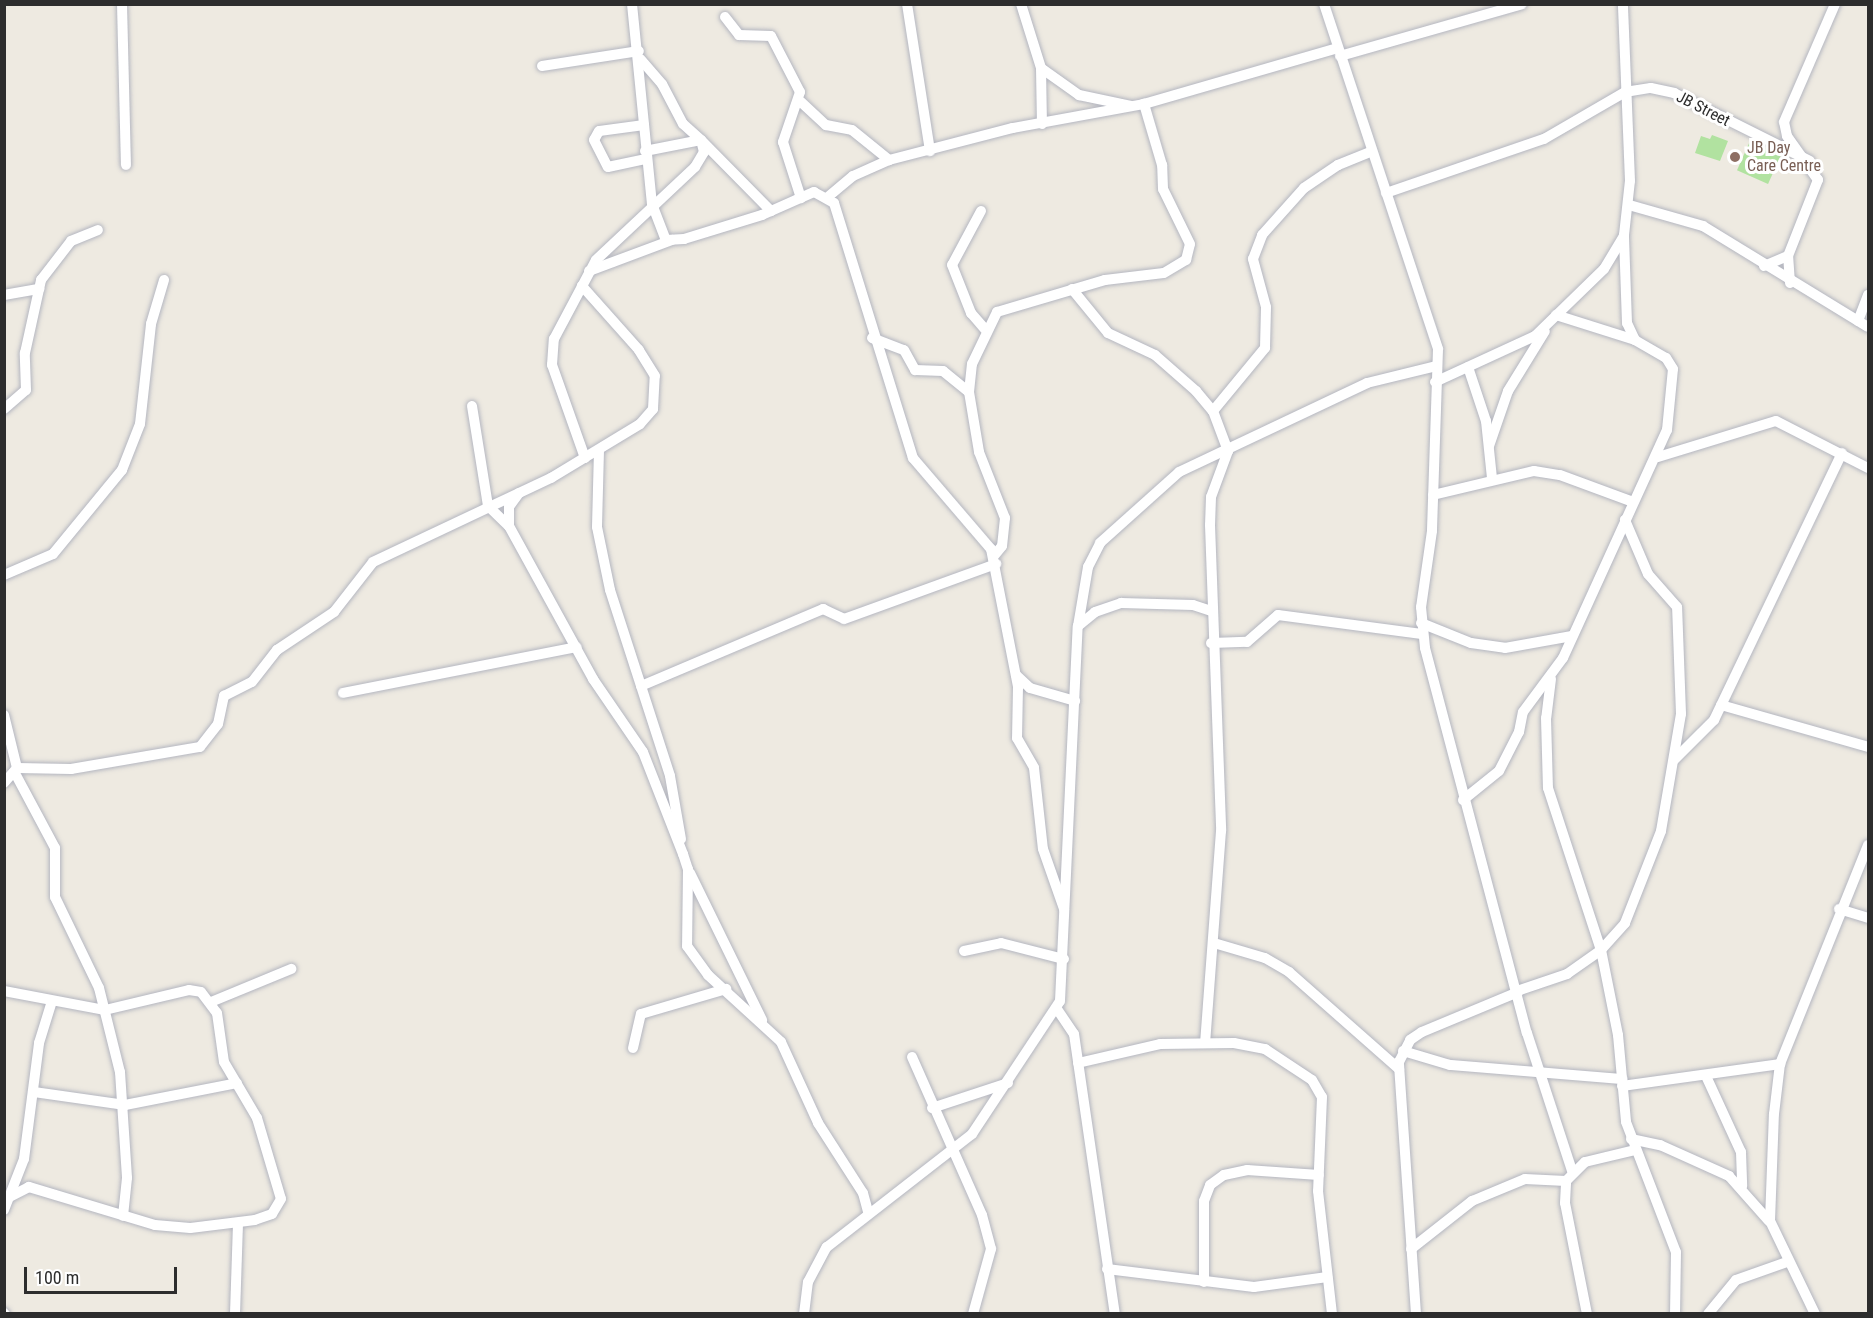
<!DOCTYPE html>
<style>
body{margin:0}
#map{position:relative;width:1873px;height:1318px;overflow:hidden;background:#eeeae1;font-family:"Roboto Condensed",sans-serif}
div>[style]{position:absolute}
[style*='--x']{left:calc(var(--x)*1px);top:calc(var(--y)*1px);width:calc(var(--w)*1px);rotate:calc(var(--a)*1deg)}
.green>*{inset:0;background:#b1e2a0;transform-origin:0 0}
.roads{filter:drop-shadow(0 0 2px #b4b6c0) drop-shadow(0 0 2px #b4b6c0)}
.minor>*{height:10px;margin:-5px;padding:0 5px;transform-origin:5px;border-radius:5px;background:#fff}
.dots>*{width:16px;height:16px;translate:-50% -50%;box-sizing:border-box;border:3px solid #fff;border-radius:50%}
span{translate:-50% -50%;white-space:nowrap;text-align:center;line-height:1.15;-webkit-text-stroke:6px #fff;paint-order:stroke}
.street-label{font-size:16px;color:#2d2d2d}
.education-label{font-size:16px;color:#785e54}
.left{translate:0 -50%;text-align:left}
.frame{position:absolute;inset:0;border:6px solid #2d2d2d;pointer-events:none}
.scale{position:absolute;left:24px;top:1267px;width:153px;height:27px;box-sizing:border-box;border:3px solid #2d2d2d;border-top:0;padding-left:8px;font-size:18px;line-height:21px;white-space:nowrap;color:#2d2d2d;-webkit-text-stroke:4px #fff;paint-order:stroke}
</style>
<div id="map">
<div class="green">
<div style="clip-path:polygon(1712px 135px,1728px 141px,1720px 161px,1695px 153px,1701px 136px,1710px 139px)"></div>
<div style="left:1750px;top:141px;width:34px;height:32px;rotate:24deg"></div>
</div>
<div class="roads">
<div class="minor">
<div style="--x:122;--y:4;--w:161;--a:88.6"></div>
<div style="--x:632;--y:4;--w:201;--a:84.3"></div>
<div style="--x:652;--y:204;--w:39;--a:69"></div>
<div style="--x:666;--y:240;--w:18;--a:-3"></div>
<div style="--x:684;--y:239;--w:82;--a:-17.1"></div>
<div style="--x:762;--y:215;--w:57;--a:-23.9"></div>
<div style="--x:814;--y:192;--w:23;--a:29"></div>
<div style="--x:834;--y:203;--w:267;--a:72.8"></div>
<div style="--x:913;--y:458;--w:120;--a:49.4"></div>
<div style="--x:991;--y:549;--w:141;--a:78.9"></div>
<div style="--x:1018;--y:687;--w:51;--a:91.1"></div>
<div style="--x:1017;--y:738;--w:34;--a:60"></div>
<div style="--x:1034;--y:768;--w:81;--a:83.7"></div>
<div style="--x:1043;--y:849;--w:64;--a:70.7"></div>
<div style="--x:907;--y:4;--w:149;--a:81.1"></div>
<div style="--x:1021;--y:4;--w:67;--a:72.6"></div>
<div style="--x:1041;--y:68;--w:56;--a:89"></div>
<div style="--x:1324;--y:4;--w:363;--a:71.7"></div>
<div style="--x:1438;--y:349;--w:182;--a:91.9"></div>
<div style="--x:1432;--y:531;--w:77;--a:98.2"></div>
<div style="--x:1421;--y:607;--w:41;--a:84.4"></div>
<div style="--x:1425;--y:648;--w:398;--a:75.2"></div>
<div style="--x:1527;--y:1033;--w:145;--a:71.9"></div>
<div style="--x:725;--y:17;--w:23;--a:52"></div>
<div style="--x:739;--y:35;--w:32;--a:2"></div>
<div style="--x:771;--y:36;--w:63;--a:62.6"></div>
<div style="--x:800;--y:92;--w:53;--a:108.8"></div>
<div style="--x:783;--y:142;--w:59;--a:72.2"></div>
<div style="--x:1340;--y:56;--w:189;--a:-15.9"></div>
<div style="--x:542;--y:66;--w:98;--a:-8.8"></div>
<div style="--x:1041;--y:68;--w:47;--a:35.4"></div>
<div style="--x:1079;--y:95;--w:53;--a:11.9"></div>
<div style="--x:801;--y:102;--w:34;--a:43"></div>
<div style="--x:826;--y:125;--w:26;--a:11"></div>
<div style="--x:852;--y:130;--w:48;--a:39"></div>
<div style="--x:644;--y:125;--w:45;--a:172.4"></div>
<div style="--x:599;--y:131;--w:10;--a:119"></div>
<div style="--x:594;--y:140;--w:30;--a:63"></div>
<div style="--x:608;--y:167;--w:39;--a:-12"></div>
<div style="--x:645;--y:151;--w:57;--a:-11.1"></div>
<div style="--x:701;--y:140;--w:100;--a:45.4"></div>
<div style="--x:1386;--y:193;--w:167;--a:-18.9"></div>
<div style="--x:1544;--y:139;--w:94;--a:-30.1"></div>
<div style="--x:1625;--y:92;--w:26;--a:-9"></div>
<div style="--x:1651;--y:88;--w:24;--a:12"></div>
<div style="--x:1674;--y:93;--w:152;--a:26.6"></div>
<div style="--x:829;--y:196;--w:31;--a:-40"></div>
<div style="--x:853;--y:176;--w:39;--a:-24"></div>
<div style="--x:889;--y:160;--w:128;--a:-14.5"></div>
<div style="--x:1013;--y:128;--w:133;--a:-10.4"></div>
<div style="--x:1144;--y:104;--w:199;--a:-16.1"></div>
<div style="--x:1629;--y:205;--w:77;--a:15.8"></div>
<div style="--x:1703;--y:226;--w:193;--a:31.5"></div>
<div style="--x:981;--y:211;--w:61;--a:118.2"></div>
<div style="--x:952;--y:265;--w:52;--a:68.4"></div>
<div style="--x:971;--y:313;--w:21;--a:49"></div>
<div style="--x:1764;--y:266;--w:26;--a:-23"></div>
<div style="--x:589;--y:271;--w:89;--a:-20.5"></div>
<div style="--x:1790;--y:283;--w:27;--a:-94"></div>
<div style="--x:1788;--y:256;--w:82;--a:-68.5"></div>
<div style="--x:1818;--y:180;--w:54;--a:-125.2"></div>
<div style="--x:1787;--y:136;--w:14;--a:-102"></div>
<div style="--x:1784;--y:122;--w:129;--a:-66.6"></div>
<div style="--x:1072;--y:289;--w:57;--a:50.7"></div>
<div style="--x:1108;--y:333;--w:52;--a:25.1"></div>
<div style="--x:1155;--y:355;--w:55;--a:41.3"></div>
<div style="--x:1196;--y:391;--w:26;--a:50"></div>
<div style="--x:1213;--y:411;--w:43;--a:69.4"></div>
<div style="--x:1228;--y:451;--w:49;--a:110.3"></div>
<div style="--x:1211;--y:497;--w:28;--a:92"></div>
<div style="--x:1210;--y:525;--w:306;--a:87.9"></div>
<div style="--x:1221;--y:831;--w:212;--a:94.3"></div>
<div style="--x:4;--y:295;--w:36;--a:-10"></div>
<div style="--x:1556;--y:315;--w:83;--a:17.6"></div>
<div style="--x:1858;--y:321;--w:28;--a:-69"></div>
<div style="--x:872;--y:338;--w:34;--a:21"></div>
<div style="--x:904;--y:350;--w:23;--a:61"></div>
<div style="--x:915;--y:370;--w:28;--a:2"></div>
<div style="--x:943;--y:371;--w:33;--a:39"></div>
<div style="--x:969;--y:392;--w:61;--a:80.5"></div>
<div style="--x:979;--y:452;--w:71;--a:68.5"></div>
<div style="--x:1005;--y:518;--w:28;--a:96"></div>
<div style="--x:1002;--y:546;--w:14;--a:129"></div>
<div style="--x:1468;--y:367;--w:57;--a:71.6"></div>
<div style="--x:1486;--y:421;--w:57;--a:84"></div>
<div style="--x:1435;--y:382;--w:110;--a:-24.7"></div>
<div style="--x:1535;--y:336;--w:96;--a:-44.2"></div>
<div style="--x:1604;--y:269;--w:39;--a:-59"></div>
<div style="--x:969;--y:392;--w:28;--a:-84"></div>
<div style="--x:972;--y:364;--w:58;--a:-64.3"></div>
<div style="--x:997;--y:312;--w:113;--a:-16.5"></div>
<div style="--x:1105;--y:280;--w:59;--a:-6.8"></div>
<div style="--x:1164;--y:273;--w:26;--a:-31"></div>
<div style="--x:1186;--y:260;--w:16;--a:-76"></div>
<div style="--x:1190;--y:244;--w:61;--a:-116.1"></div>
<div style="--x:1163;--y:189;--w:24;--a:-92"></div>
<div style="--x:1162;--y:165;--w:64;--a:-106.4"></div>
<div style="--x:472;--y:406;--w:101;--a:80.9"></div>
<div style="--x:488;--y:506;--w:29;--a:44"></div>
<div style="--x:4;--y:409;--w:29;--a:-41"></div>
<div style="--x:26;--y:390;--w:37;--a:-92"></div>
<div style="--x:25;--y:353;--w:75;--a:-77.6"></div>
<div style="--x:41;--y:280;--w:49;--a:-52.4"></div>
<div style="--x:71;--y:241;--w:29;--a:-22"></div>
<div style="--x:1213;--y:411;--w:82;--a:-50.5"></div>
<div style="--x:1265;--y:348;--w:41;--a:-88.6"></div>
<div style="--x:1266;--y:307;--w:50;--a:-105.2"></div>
<div style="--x:1253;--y:259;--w:26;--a:-69"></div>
<div style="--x:1262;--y:235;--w:63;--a:-48.2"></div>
<div style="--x:1304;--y:188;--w:41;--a:-34.1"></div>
<div style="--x:1338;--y:165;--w:35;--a:-22"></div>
<div style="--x:1489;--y:446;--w:58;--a:-70.9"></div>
<div style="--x:1508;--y:391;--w:70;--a:-58.3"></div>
<div style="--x:599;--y:450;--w:77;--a:91.5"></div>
<div style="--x:597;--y:527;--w:64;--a:78.3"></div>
<div style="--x:610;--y:590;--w:195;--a:72.1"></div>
<div style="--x:670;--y:776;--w:64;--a:80.1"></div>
<div style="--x:1658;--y:457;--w:123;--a:-17"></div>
<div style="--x:1776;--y:421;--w:103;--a:27.1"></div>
<div style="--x:585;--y:458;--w:99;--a:-109.5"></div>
<div style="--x:552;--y:365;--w:26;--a:-86"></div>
<div style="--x:554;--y:339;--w:89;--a:-62"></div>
<div style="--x:596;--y:260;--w:136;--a:-43.2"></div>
<div style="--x:695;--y:167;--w:17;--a:-59"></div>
<div style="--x:704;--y:152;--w:12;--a:-104"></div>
<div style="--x:701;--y:140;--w:24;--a:-138"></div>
<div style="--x:683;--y:124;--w:45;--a:-117.7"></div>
<div style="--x:662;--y:84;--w:33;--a:-131"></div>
<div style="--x:519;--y:493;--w:17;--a:126"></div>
<div style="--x:509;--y:507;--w:19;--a:90"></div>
<div style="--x:509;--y:526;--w:175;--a:61.2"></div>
<div style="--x:593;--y:679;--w:88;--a:55.6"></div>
<div style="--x:643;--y:752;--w:110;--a:68.6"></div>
<div style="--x:683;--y:854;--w:16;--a:72"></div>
<div style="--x:688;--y:869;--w:77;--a:90.7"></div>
<div style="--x:687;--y:946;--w:36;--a:54"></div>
<div style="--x:708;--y:975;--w:99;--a:42.5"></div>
<div style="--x:781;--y:1042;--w:89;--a:65.4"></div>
<div style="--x:818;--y:1123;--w:83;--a:57.3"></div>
<div style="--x:863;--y:1193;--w:20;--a:75"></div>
<div style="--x:1433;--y:495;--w:104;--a:-13.4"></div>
<div style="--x:1534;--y:471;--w:26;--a:9"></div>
<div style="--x:1560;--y:475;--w:78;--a:20.3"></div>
<div style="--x:4;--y:575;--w:53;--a:-23.2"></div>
<div style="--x:53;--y:554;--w:109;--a:-50.6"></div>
<div style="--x:122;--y:470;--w:49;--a:-68.6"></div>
<div style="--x:140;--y:424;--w:101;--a:-83.7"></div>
<div style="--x:151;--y:324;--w:46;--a:-73.5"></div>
<div style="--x:1421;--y:623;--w:54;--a:21.8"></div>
<div style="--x:1471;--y:643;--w:34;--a:8"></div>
<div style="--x:1505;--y:648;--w:68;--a:-10.2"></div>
<div style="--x:1078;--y:626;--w:22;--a:-39"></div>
<div style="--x:1095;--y:612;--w:28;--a:-19"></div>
<div style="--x:1121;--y:603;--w:72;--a:1.6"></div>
<div style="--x:1193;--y:605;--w:20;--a:18"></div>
<div style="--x:1211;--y:643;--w:36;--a:-2"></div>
<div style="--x:1247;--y:642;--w:41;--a:-41.1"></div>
<div style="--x:1278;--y:615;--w:145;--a:7.5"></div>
<div style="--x:1016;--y:675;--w:19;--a:43"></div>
<div style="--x:1030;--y:688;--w:47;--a:16.1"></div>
<div style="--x:1551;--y:679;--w:39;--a:97"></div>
<div style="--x:1546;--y:718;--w:70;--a:88.4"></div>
<div style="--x:1548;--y:788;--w:170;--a:71.9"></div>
<div style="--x:1601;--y:950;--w:87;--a:78.7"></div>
<div style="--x:1618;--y:1035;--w:87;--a:84.7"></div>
<div style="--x:1626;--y:1122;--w:139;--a:69"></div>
<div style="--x:1676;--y:1252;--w:62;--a:90.9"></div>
<div style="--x:641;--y:686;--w:198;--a:-22.9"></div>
<div style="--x:823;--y:609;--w:23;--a:25"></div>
<div style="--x:844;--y:619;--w:162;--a:-19.9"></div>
<div style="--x:343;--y:693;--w:238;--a:-11.1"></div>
<div style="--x:1721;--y:705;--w:153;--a:15.9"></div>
<div style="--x:4;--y:715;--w:55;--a:76.2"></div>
<div style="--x:17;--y:768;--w:20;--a:131"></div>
<div style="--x:1674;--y:760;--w:57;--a:-45"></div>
<div style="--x:1714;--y:720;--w:296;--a:-64.4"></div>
<div style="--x:17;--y:768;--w:54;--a:1.1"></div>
<div style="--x:71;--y:769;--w:131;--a:-9.7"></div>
<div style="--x:200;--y:747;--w:29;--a:-52"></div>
<div style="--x:218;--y:724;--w:29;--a:-78"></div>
<div style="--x:224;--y:696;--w:31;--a:-27"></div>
<div style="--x:252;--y:682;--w:41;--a:-52"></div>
<div style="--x:277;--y:650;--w:69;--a:-33.7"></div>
<div style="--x:334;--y:612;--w:63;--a:-52"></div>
<div style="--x:373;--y:562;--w:197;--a:-25.3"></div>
<div style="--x:551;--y:478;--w:104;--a:-31.2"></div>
<div style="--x:640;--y:424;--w:20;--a:-49"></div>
<div style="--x:653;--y:409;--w:33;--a:-87"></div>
<div style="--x:655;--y:376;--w:31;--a:-122"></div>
<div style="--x:639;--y:350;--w:86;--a:-131.7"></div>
<div style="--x:16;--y:775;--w:83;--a:61.9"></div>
<div style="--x:55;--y:848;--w:49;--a:90"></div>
<div style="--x:55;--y:897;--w:101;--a:64.2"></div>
<div style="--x:99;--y:988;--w:87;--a:76"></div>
<div style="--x:120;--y:1072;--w:106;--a:86.2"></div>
<div style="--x:127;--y:1178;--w:38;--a:96"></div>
<div style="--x:1463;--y:800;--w:46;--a:-38.9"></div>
<div style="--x:1499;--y:771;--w:44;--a:-62.9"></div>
<div style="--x:1519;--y:732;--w:20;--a:-79"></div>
<div style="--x:1523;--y:712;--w:67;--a:-53.5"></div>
<div style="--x:1563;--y:658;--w:251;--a:-65.5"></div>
<div style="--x:1667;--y:430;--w:61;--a:-84.4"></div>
<div style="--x:1673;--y:369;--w:13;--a:-122"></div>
<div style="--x:1666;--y:358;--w:36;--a:-150"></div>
<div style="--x:1635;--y:340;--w:19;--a:-115"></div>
<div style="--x:1627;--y:323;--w:88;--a:-92"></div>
<div style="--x:1624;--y:235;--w:54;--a:-83.7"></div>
<div style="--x:1630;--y:181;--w:177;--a:-92.3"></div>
<div style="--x:690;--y:873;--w:164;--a:63.9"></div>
<div style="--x:1839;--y:909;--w:30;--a:17"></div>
<div style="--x:1214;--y:943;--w:53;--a:16.4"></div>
<div style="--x:1265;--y:958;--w:28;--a:30"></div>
<div style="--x:1289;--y:972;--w:147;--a:41.4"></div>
<div style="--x:964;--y:951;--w:38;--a:-12"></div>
<div style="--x:1001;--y:943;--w:65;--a:14.3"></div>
<div style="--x:4;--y:991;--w:103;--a:10.7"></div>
<div style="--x:105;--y:1010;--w:86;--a:-13.4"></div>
<div style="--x:189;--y:990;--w:12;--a:9"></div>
<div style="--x:201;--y:992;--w:26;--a:53"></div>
<div style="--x:217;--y:1013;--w:49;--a:81.9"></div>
<div style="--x:224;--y:1062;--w:65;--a:59.5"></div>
<div style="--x:257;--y:1118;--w:84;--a:73.5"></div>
<div style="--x:281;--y:1199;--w:17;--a:121"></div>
<div style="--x:272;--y:1214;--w:18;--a:161"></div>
<div style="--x:255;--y:1220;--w:65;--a:173"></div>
<div style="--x:190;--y:1228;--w:35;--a:-175"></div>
<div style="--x:155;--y:1225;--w:132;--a:-163.2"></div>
<div style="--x:29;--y:1187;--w:22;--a:153"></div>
<div style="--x:1517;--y:991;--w:53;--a:-18.8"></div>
<div style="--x:1567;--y:974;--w:42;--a:-35.2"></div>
<div style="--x:1601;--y:950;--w:36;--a:-48"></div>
<div style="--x:1625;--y:923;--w:99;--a:-68.6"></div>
<div style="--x:1661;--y:831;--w:119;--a:-80.3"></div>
<div style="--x:1681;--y:714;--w:107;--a:-92.1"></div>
<div style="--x:1677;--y:607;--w:44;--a:-131.3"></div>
<div style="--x:1648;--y:574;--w:59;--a:-113.1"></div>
<div style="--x:211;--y:1002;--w:87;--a:-22.4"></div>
<div style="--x:1057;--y:1009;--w:30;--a:56"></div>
<div style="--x:1074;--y:1034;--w:283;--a:81.7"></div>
<div style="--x:633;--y:1048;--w:35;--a:-77"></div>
<div style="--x:641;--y:1014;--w:89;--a:-16.4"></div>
<div style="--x:1403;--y:1051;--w:49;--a:16.6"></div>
<div style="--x:1450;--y:1065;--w:173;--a:4.7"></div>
<div style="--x:912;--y:1057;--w:173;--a:66.1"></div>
<div style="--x:982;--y:1215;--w:35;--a:75"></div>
<div style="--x:991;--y:1249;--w:67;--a:105.5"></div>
<div style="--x:1078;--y:1063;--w:84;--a:-13"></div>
<div style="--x:1160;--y:1044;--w:74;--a:-0.8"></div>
<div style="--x:1234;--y:1043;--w:32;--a:11"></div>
<div style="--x:1265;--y:1049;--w:56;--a:33.4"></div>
<div style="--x:1312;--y:1080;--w:20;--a:60"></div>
<div style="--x:1322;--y:1097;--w:94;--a:92.4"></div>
<div style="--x:1318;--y:1191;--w:124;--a:83.5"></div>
<div style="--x:1706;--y:1076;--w:84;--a:65.3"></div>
<div style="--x:1741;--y:1152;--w:34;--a:88"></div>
<div style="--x:1622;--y:1086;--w:160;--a:-7.9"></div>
<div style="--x:34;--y:1092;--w:92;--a:8.1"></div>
<div style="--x:125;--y:1105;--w:114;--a:-11.1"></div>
<div style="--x:932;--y:1108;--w:80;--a:-18.2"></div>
<div style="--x:1631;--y:1139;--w:30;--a:12"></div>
<div style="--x:1660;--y:1145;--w:76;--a:24.2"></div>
<div style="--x:1729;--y:1176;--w:60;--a:48.4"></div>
<div style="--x:4;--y:1210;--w:55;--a:-68.6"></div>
<div style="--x:24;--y:1159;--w:117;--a:-82.6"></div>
<div style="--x:39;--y:1043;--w:44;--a:-72.8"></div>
<div style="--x:1411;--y:1249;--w:78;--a:-38.2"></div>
<div style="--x:1472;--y:1201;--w:57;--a:-22.5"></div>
<div style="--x:1525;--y:1179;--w:41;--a:2.8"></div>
<div style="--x:1107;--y:1269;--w:148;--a:7"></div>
<div style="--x:1254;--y:1287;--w:74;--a:-7.8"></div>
<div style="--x:1204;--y:1282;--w:81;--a:-90"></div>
<div style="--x:1204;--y:1201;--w:17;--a:-69"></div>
<div style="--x:1210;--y:1185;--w:17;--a:-36"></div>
<div style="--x:1224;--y:1175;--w:24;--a:-12"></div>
<div style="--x:1247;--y:1170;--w:72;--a:4"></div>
<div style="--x:4;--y:1313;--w:1;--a:45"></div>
<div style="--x:235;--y:1314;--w:90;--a:-88.1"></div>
<div style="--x:804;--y:1314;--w:32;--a:-83"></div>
<div style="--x:808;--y:1282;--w:40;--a:-62"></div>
<div style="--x:827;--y:1247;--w:184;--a:-37.9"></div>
<div style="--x:972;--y:1134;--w:159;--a:-56.5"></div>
<div style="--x:1060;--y:1001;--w:375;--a:-87.3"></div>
<div style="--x:1078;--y:626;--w:60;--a:-80.4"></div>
<div style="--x:1088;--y:567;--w:27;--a:-63"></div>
<div style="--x:1100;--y:543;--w:106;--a:-41.9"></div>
<div style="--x:1179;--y:472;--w:208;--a:-25.3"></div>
<div style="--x:1367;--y:383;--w:72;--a:-13.7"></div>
<div style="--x:1416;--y:1314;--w:253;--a:-93.9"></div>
<div style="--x:1399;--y:1062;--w:25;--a:-63"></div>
<div style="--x:1410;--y:1040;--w:14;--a:-34"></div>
<div style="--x:1422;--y:1032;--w:104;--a:-22.6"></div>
<div style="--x:1587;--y:1314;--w:113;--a:-101.2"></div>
<div style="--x:1565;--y:1203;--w:22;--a:-87"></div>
<div style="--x:1566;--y:1181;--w:27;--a:-45"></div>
<div style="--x:1585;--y:1162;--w:51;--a:-13.5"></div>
<div style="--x:1708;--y:1314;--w:44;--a:-50.5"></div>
<div style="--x:1736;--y:1280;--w:54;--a:-19.4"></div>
<div style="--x:1815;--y:1314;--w:103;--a:-115.8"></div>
<div style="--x:1770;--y:1221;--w:107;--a:-87.9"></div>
<div style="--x:1774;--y:1114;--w:50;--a:-83.2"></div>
<div style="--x:1780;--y:1064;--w:236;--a:-68.1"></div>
</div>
</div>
<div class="dots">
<div style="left:1735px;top:157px;background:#8d6e63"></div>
</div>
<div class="street-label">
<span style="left:1703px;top:109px;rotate:27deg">JB Street</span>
</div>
<div class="education-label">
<span class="left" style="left:1747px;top:157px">JB Day<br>Care Centre</span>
</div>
<div class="frame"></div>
<div class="scale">100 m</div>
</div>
